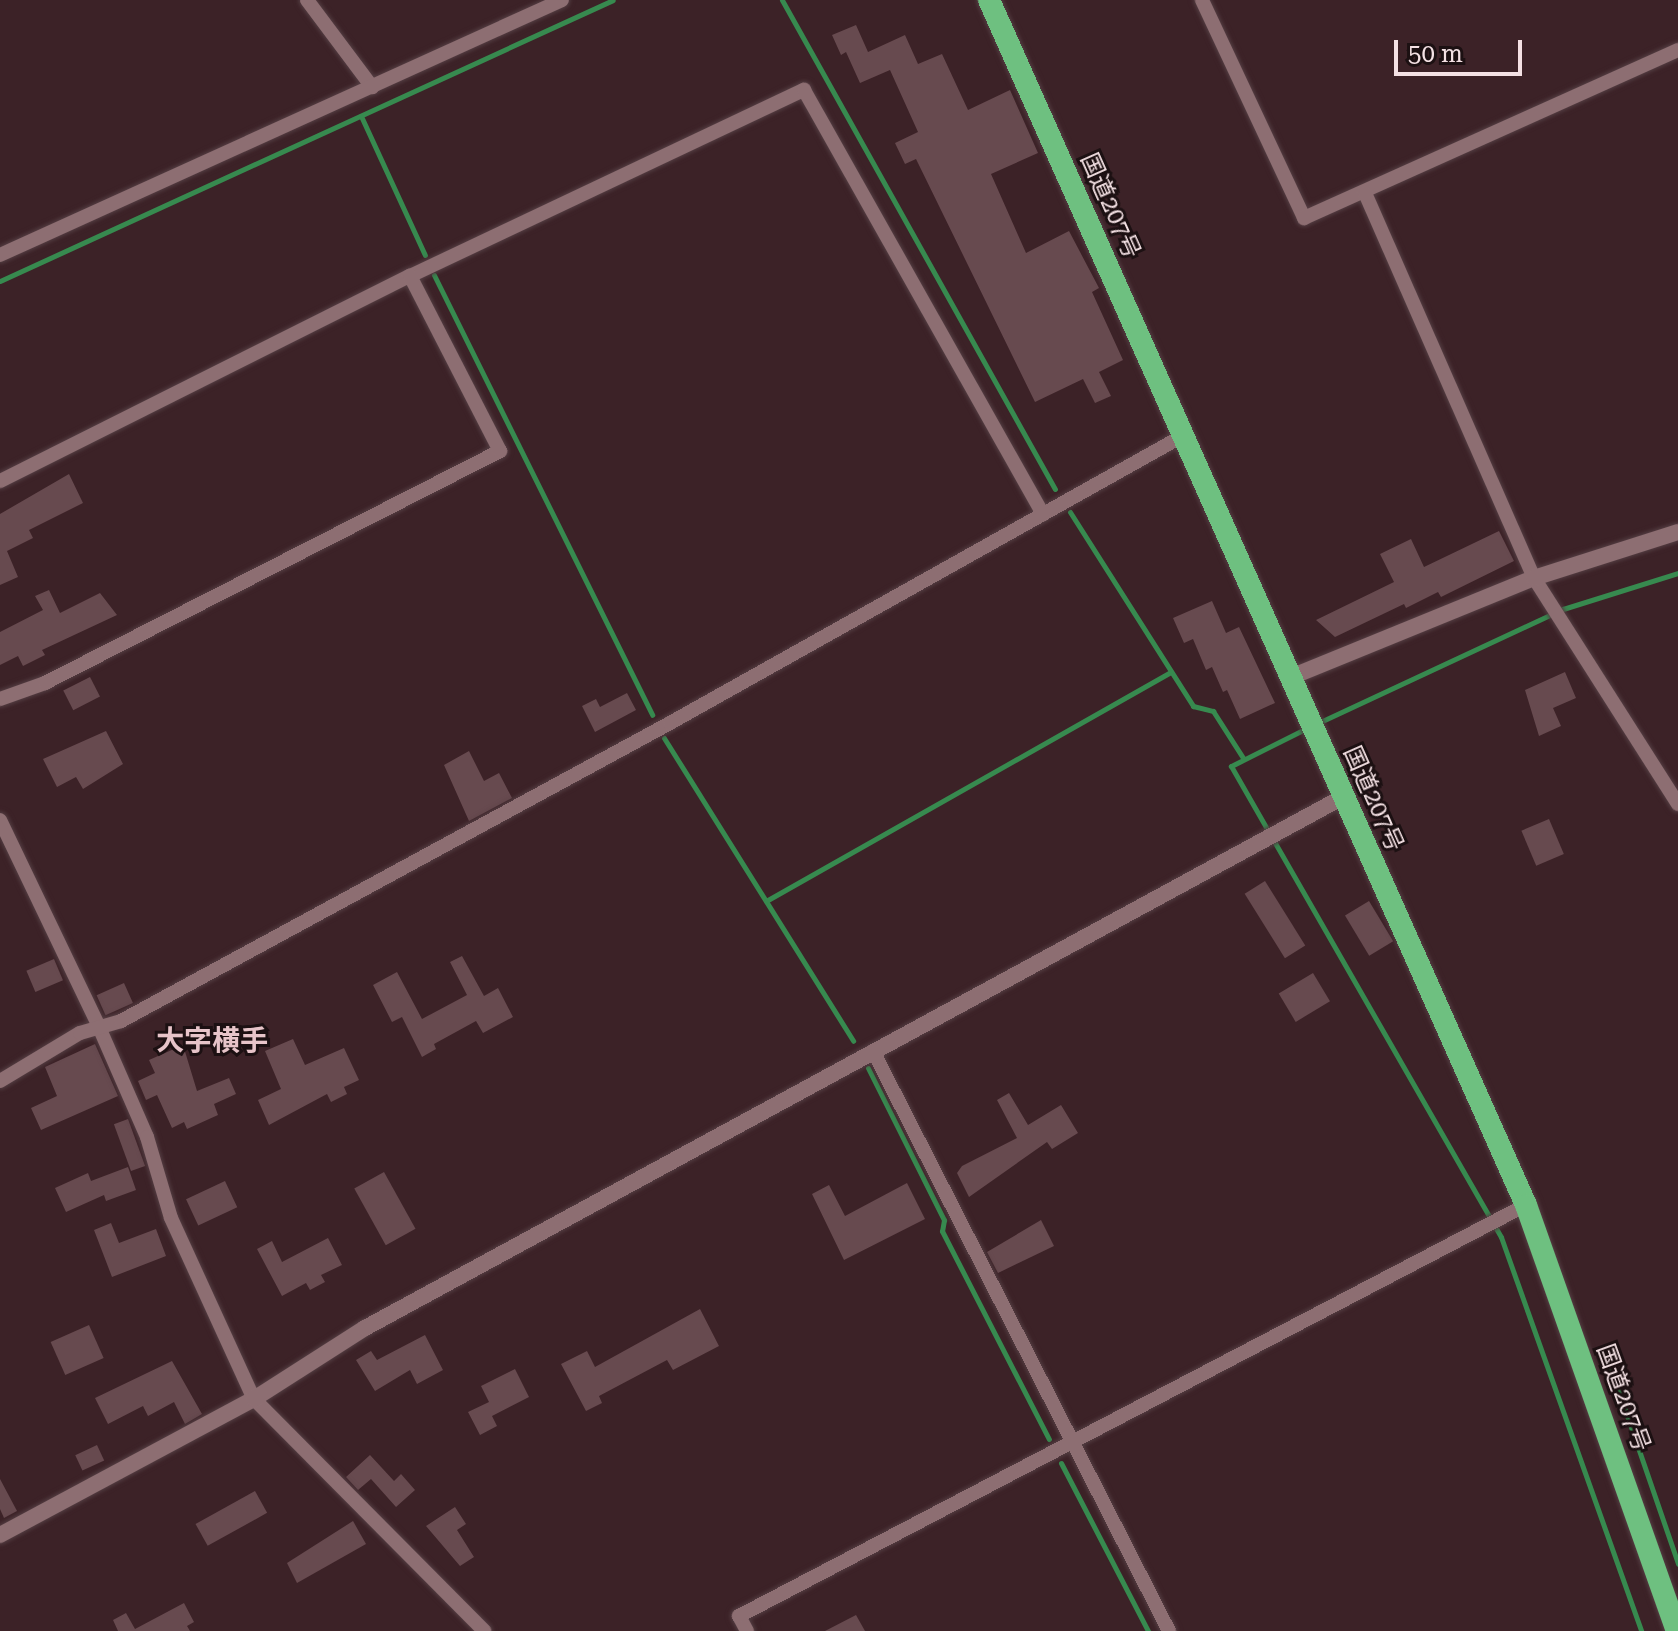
<!DOCTYPE html>
<meta charset="utf-8">
<style>
body{margin:0}
#map{position:relative;width:1678px;height:1631px;overflow:hidden;background:#3c2227;font-family:"Roboto Serif","Noto Sans JP",serif}
div>[style]{position:absolute}
[style*='--x']{left:calc(var(--x)*1px);top:calc(var(--y)*1px);width:calc(var(--w)*1px);rotate:calc(var(--a)*1deg)}
.stream>*{height:5px;margin:-2.5px;padding:0 2.5px;transform-origin:2.5px;border-radius:2.5px;background:#378a4f}
.building>*{inset:0;background:#674a4f;transform-origin:0 0}
.roads{filter:drop-shadow(0 0 2px #543e43) drop-shadow(0 0 2px #543e43)}
.minor>*{height:14px;margin:-7px;padding:0 7px;transform-origin:7px;border-radius:7px;background:#8d6e72}
.tertiary>*{height:16px;margin:-8px;padding:0 8px;transform-origin:8px;border-radius:8px;background:#8d6e72}
.trunk>*{height:22px;margin:-11px;padding:0 11px;transform-origin:11px;border-radius:11px;background:#6ec080}
span{translate:-50% -50%;white-space:nowrap;text-align:center;line-height:1.15;-webkit-text-stroke:6px #1c1012;paint-order:stroke}
.street-label{font-size:24px;color:#f4e1e4}
.quarter-label{font-size:28px;color:#e7c4c9;font-weight:700}
.scale{position:absolute;left:1394px;top:40px;width:128px;height:36px;box-sizing:border-box;border:4px solid #f4e1e4;border-top:0;padding-left:10px;font-size:24px;line-height:28px;white-space:nowrap;color:#f4e1e4;-webkit-text-stroke:6px #1c1012;paint-order:stroke}
</style>
<div id="map">
<div class="stream">
<div style="--x:782;--y:0;--w:560;--a:60.83"></div>
<div style="--x:361;--y:116;--w:153;--a:65.3"></div>
<div style="--x:434;--y:275;--w:491;--a:63.6"></div>
<div style="--x:0;--y:281;--w:674;--a:-24.63"></div>
<div style="--x:1070;--y:512;--w:230;--a:57.6"></div>
<div style="--x:1193;--y:706;--w:21;--a:14"></div>
<div style="--x:1213;--y:711;--w:56;--a:57.4"></div>
<div style="--x:1318;--y:723;--w:270;--a:-25"></div>
<div style="--x:1563;--y:609;--w:121;--a:-17.4"></div>
<div style="--x:1305;--y:729;--w:83;--a:153.4"></div>
<div style="--x:1231;--y:766;--w:543;--a:60.18"></div>
<div style="--x:1501;--y:1237;--w:418;--a:70.4"></div>
<div style="--x:664;--y:738;--w:357;--a:58"></div>
<div style="--x:766;--y:901;--w:465;--a:-29.5"></div>
<div style="--x:868;--y:1068;--w:170;--a:63.4"></div>
<div style="--x:944;--y:1220;--w:11;--a:100"></div>
<div style="--x:942;--y:1231;--w:234;--a:62.8"></div>
<div style="--x:1611;--y:1369;--w:206;--a:71"></div>
<div style="--x:1061;--y:1463;--w:189;--a:62.6"></div>
</div>
<div class="building">
<div style="clip-path:polygon(856px 25px,868px 52px,905px 35px,918px 64px,942px 54px,968px 110px,1010px 90px,1038px 153px,991px 174px,1026px 253px,1069px 231px,1099px 288px,1092px 292px,1123px 360px,1099px 372px,1111px 396px,1095px 403px,1083px 379px,1035px 402px,916px 159px,905px 164px,895px 143px,918px 132px,890px 70px,860px 83px,846px 52px,841px 55px,832px 35px)"></div>
<div style="clip-path:polygon(69px 474px,83px 503px,29px 530px,33px 538px,7px 551px,18px 577px,0 585px,0 514px)"></div>
<div style="clip-path:polygon(1499px 531px,1514px 561px,1441px 597px,1438px 592px,1406px 608px,1404px 604px,1335px 637px,1316px 620px,1394px 582px,1380px 554px,1411px 539px,1424px 567px)"></div>
<div style="clip-path:polygon(49px 590px,60px 613px,100px 593px,117px 615px,42px 650px,45px 655px,23px 666px,18px 656px,0 665px,0 632px,43px 610px,35px 596px)"></div>
<div style="clip-path:polygon(1212px 601px,1226px 633px,1239px 627px,1275px 703px,1240px 719px,1227px 690px,1223px 692px,1212px 667px,1206px 670px,1193px 639px,1184px 643px,1173px 618px)"></div>
<div style="clip-path:polygon(1565px 672px,1576px 698px,1553px 708px,1561px 726px,1539px 736px,1525px 690px)"></div>
<div style="left:90px;top:677px;width:22px;height:30px;rotate:63deg"></div>
<div style="clip-path:polygon(627px 693px,636px 710px,595px 732px,582px 706px,596px 699px,600px 707px)"></div>
<div style="clip-path:polygon(106px 731px,123px 764px,83px 789px,76px 777px,57px 787px,43px 759px)"></div>
<div style="clip-path:polygon(469px 751px,484px 781px,499px 773px,512px 798px,469px 821px,444px 765px)"></div>
<div style="left:1549px;top:819px;width:38px;height:30px;rotate:67deg"></div>
<div style="left:1265px;top:881px;width:76px;height:24px;rotate:58deg"></div>
<div style="left:1369px;top:901px;width:47px;height:28px;rotate:59deg"></div>
<div style="clip-path:polygon(462px 956px,484px 996px,498px 988px,513px 1017px,483px 1033px,476px 1021px,434px 1044px,436px 1049px,422px 1057px,402px 1017px,392px 1022px,373px 985px,397px 972px,422px 1019px,467px 995px,450px 962px)"></div>
<div style="left:54px;top:959px;width:23px;height:30px;rotate:67deg"></div>
<div style="left:1313px;top:973px;width:33px;height:40px;rotate:59deg"></div>
<div style="left:124px;top:983px;width:22px;height:30px;rotate:66deg"></div>
<div style="clip-path:polygon(293px 1039px,305px 1065px,344px 1048px,359px 1080px,344px 1087px,347px 1094px,331px 1102px,327px 1094px,269px 1125px,258px 1100px,281px 1089px,265px 1051px)"></div>
<div style="clip-path:polygon(95px 1044px,118px 1096px,41px 1130px,31px 1108px,57px 1096px,45px 1067px)"></div>
<div style="clip-path:polygon(183px 1045px,197px 1091px,229px 1078px,236px 1094px,214px 1104px,218px 1115px,187px 1129px,184px 1122px,172px 1128px,157px 1095px,146px 1100px,138px 1081px,155px 1073px,149px 1060px)"></div>
<div style="clip-path:polygon(1009px 1093px,1028px 1125px,1061px 1105px,1078px 1133px,1052px 1149px,1047px 1142px,969px 1197px,957px 1173px,962px 1166px,1017px 1138px,997px 1100px)"></div>
<div style="left:128px;top:1119px;width:50px;height:15px;rotate:70deg"></div>
<div style="clip-path:polygon(128px 1167px,136px 1190px,106px 1201px,104px 1195px,66px 1212px,55px 1188px,88px 1173px,91px 1181px)"></div>
<div style="left:384px;top:1172px;width:65px;height:34px;rotate:61deg"></div>
<div style="left:225px;top:1181px;width:29px;height:43px;rotate:65deg"></div>
<div style="clip-path:polygon(907px 1183px,925px 1219px,844px 1260px,812px 1194px,829px 1185px,845px 1216px)"></div>
<div style="clip-path:polygon(1041px 1220px,1054px 1246px,998px 1273px,987px 1252px)"></div>
<div style="clip-path:polygon(111px 1223px,119px 1243px,156px 1229px,166px 1256px,112px 1277px,94px 1230px)"></div>
<div style="clip-path:polygon(328px 1238px,342px 1265px,321px 1275px,325px 1282px,310px 1290px,306px 1283px,282px 1296px,257px 1249px,272px 1241px,282px 1262px)"></div>
<div style="clip-path:polygon(700px 1309px,719px 1346px,673px 1370px,667px 1360px,599px 1396px,602px 1403px,586px 1411px,561px 1364px,587px 1351px,595px 1367px)"></div>
<div style="left:89px;top:1325px;width:36px;height:42px;rotate:66deg"></div>
<div style="clip-path:polygon(425px 1335px,443px 1370px,417px 1384px,410px 1370px,375px 1391px,356px 1360px,371px 1351px,377px 1360px)"></div>
<div style="clip-path:polygon(172px 1361px,202px 1414px,185px 1424px,174px 1402px,148px 1416px,143px 1406px,108px 1424px,95px 1398px)"></div>
<div style="clip-path:polygon(515px 1369px,529px 1397px,492px 1416px,497px 1426px,480px 1435px,468px 1412px,489px 1402px,481px 1386px)"></div>
<div style="left:97px;top:1445px;width:17px;height:24px;rotate:65deg"></div>
<div style="clip-path:polygon(370px 1455px,394px 1481px,401px 1474px,415px 1490px,396px 1507px,371px 1479px,358px 1490px,346px 1477px)"></div>
<div style="clip-path:polygon(0 1479px,17px 1511px,4px 1518px,0 1509px)"></div>
<div style="left:255px;top:1491px;width:25px;height:68px;rotate:61deg"></div>
<div style="clip-path:polygon(455px 1507px,466px 1524px,457px 1530px,474px 1557px,460px 1566px,426px 1526px)"></div>
<div style="clip-path:polygon(353px 1521px,366px 1544px,297px 1583px,287px 1563px)"></div>
<div style="clip-path:polygon(184px 1603px,194px 1622px,187px 1626px,190px 1631px,118px 1631px,113px 1620px,126px 1613px,135px 1629px)"></div>
<div style="clip-path:polygon(856px 1615px,865px 1631px,825px 1631px)"></div>
</div>
<div class="roads">
<div class="minor">
<div style="--x:307;--y:0;--w:109;--a:53.2"></div>
<div style="--x:1202;--y:0;--w:241;--a:64.9"></div>
<div style="--x:1304;--y:218;--w:410;--a:-24.2"></div>
<div style="--x:1365;--y:193;--w:420;--a:66.3"></div>
<div style="--x:1534;--y:578;--w:268;--a:57.5"></div>
<div style="--x:0;--y:255;--w:617;--a:-24.41"></div>
<div style="--x:0;--y:481;--w:458;--a:-26.6"></div>
<div style="--x:410;--y:276;--w:436;--a:-25.3"></div>
<div style="--x:804;--y:90;--w:487;--a:60.6"></div>
<div style="--x:0;--y:699;--w:48;--a:-19.6"></div>
<div style="--x:45;--y:683;--w:511;--a:-27.02"></div>
<div style="--x:500;--y:451;--w:197;--a:-117.2"></div>
<div style="--x:0;--y:820;--w:229;--a:64.4"></div>
<div style="--x:99;--y:1027;--w:120;--a:66.4"></div>
<div style="--x:147;--y:1137;--w:84;--a:73.5"></div>
<div style="--x:171;--y:1218;--w:199;--a:65.4"></div>
<div style="--x:254;--y:1399;--w:327;--a:45.2"></div>
<div style="--x:873;--y:1051;--w:651;--a:62.96"></div>
<div style="--x:0;--y:1081;--w:93;--a:-31"></div>
<div style="--x:80;--y:1033;--w:43;--a:-16.3"></div>
<div style="--x:121;--y:1021;--w:625;--a:-28.49"></div>
<div style="--x:670;--y:723;--w:591;--a:-29.25"></div>
<div style="--x:747;--y:1631;--w:17;--a:-118"></div>
<div style="--x:739;--y:1616;--w:888;--a:-27.58"></div>
</div>
<div class="tertiary">
<div style="--x:1291;--y:677;--w:262;--a:-22.2"></div>
<div style="--x:1534;--y:578;--w:151;--a:-17.7"></div>
<div style="--x:0;--y:1535;--w:288;--a:-28.2"></div>
<div style="--x:254;--y:1399;--w:132;--a:-32.6"></div>
<div style="--x:365;--y:1328;--w:1113;--a:-28.5"></div>
</div>
<div class="trunk">
<div style="--x:989;--y:0;--w:1319;--a:65.98"></div>
<div style="--x:1526;--y:1205;--w:452;--a:70.5"></div>
</div>
</div>
<div class="street-label">
<span style="left:1110px;top:206px;rotate:66deg">国道207号</span>
<span style="left:1373px;top:799px;rotate:66deg">国道207号</span>
<span style="left:1623px;top:1398px;rotate:70deg">国道207号</span>
</div>
<div class="quarter-label">
<span style="left:212px;top:1041px">大字横手</span>
</div>
<div class="scale">50 m</div>
</div>
